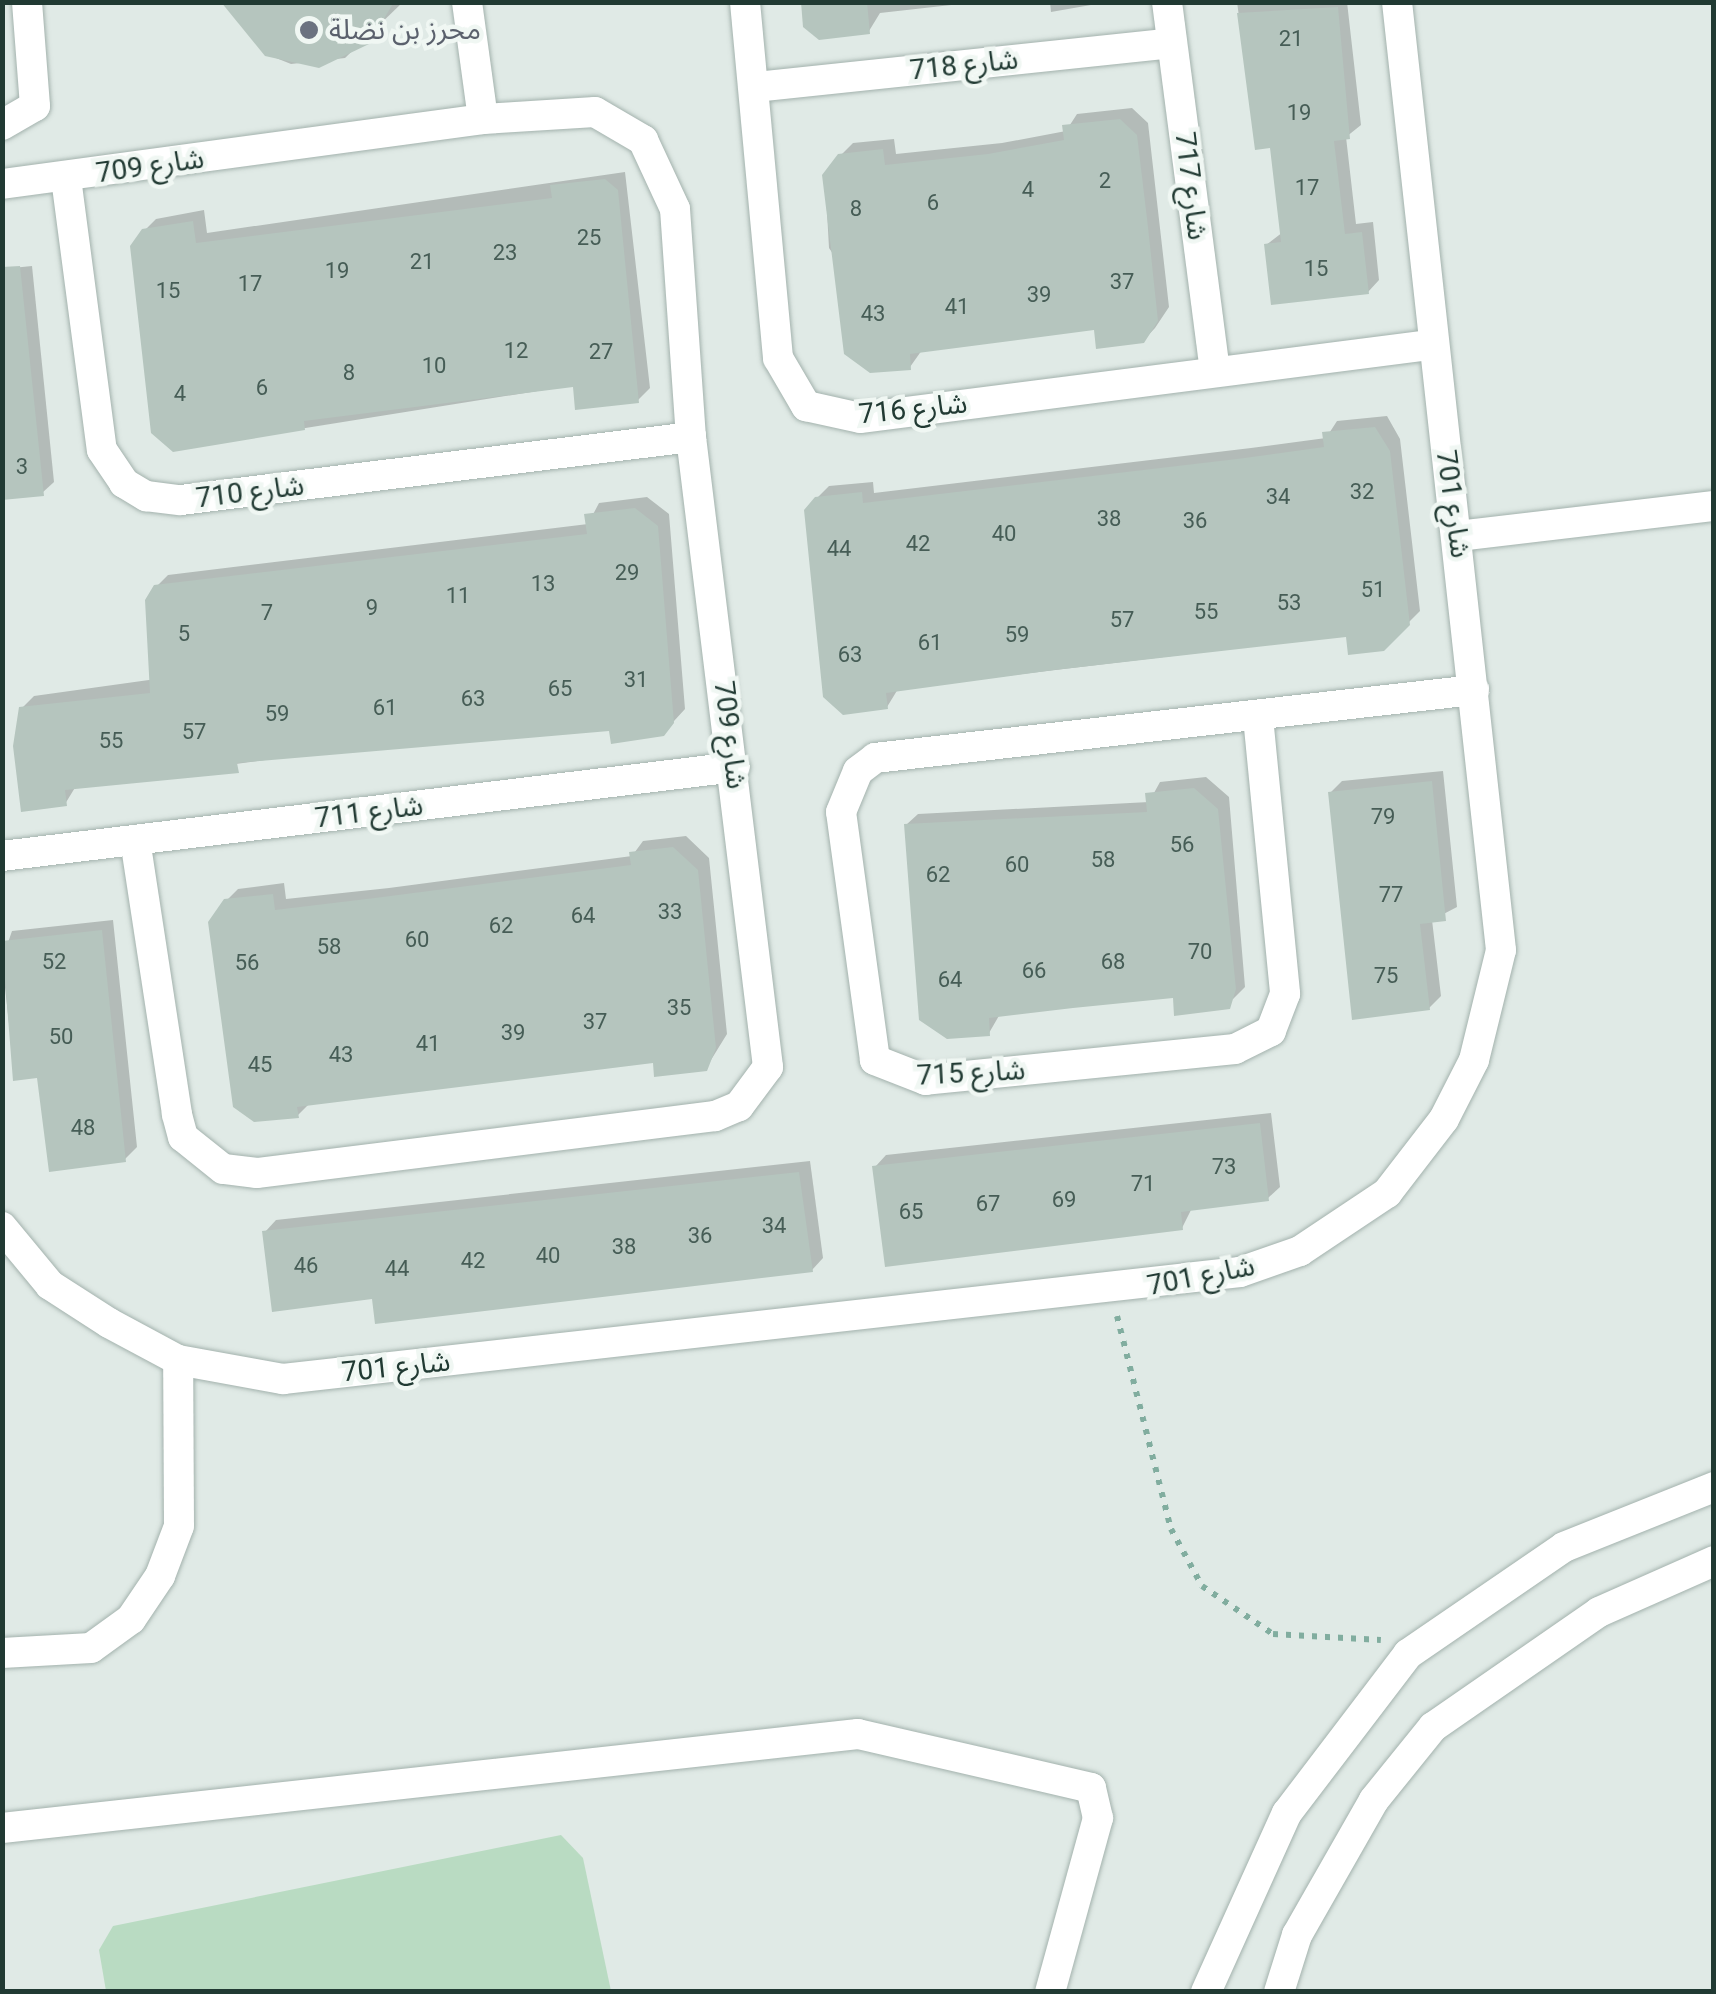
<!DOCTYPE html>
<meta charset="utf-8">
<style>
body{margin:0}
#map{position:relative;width:1716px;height:1994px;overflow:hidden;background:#e0eae6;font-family:Roboto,"Noto Sans Arabic",sans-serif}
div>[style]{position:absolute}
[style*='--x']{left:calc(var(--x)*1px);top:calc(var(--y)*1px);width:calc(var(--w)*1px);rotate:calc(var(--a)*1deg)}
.green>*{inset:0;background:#b9dbc2}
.shadow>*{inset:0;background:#0003}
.building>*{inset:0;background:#b5c5be}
.path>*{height:6px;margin-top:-3px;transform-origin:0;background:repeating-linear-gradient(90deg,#81ad9f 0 5px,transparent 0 13px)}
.roads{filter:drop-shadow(0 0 2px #a3b2ad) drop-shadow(0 0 2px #a3b2ad)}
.minor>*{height:30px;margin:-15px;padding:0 15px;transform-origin:15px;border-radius:15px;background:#fff}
.dots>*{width:28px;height:28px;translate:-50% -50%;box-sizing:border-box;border:5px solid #f0f7f3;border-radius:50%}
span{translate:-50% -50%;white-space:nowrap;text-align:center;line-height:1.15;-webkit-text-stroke:9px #f0f7f3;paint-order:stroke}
.number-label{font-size:22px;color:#465d56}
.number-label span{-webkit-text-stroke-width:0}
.worship-label{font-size:28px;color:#5b616d}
.left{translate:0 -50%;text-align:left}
.street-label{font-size:28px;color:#213a33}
.frame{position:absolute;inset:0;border:5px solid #213a33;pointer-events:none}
</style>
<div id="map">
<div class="green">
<div style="clip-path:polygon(561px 1835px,583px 1858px,611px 1991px,106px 1991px,99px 1950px,113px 1926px)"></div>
</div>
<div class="shadow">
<div style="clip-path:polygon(227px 2px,403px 2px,345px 58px,291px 64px,266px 54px)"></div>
<div style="clip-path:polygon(809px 2px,978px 2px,880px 13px,869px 31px)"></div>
<div style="clip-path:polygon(1050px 2px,1108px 2px,1051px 12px)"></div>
<div style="clip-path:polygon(1237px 2px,1347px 2px,1361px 125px,1346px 137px,1356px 224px,1373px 222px,1379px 280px,1368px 292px,1266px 245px,1283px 232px,1272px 145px,1257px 147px)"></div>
<div style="clip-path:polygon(1132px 108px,1148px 123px,1169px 307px,1155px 328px,1143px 341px,1097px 328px,922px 350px,910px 367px,829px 248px,825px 176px,840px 156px,853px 143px,894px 139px,896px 154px,1002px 143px,1066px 131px,1077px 114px)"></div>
<div style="clip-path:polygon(625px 172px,650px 388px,638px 400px,575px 385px,174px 449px,144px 231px,156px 219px,204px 210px,207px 233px)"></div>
<div style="clip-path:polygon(32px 266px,54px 482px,42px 493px,2px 269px)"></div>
<div style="clip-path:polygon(1387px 416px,1400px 439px,1420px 611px,1383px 648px,1348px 635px,898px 689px,887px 707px,817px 498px,829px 486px,873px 482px,874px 493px,1251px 448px,1326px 438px,1337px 421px)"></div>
<div style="clip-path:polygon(647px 497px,669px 514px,685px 709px,663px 733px,612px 728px,352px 748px,76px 786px,65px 804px,22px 708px,34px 696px,156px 679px,156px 587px,168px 575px,588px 524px,599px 503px)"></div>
<div style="clip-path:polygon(1443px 771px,1457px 907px,1432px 920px,1441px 996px,1429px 1008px,1330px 793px,1342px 781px)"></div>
<div style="clip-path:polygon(1206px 777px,1229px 797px,1245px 987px,1233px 999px,1177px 1012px,1175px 995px,1000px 1014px,989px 1033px,906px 825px,918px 814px,1149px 802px,1160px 782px)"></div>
<div style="clip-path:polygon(686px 836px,709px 858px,727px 1034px,706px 1068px,655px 1060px,310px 1103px,297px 1116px,226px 901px,238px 889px,284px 883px,286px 899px,389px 888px,632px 856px,643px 841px)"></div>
<div style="clip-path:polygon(113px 920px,137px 1147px,125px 1159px,39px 1076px,15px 1078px,2px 960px,12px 931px)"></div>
<div style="clip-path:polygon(1271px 1113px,1280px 1187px,1268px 1198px,1192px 1208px,1182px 1228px,875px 1167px,886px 1155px)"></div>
<div style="clip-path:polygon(810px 1161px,823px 1258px,812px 1270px,374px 1296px,265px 1232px,276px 1220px)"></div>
</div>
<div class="building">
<div style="clip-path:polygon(221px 2px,394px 2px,369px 44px,319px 68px,265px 56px)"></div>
<div style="clip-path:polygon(801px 2px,867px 2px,870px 34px,819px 40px,803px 27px)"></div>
<div style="clip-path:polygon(1338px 7px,1350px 139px,1334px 141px,1345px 234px,1362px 232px,1369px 294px,1271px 305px,1264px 244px,1281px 242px,1270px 148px,1255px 150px,1237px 13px)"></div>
<div style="clip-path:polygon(1120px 119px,1137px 135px,1148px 227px,1158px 321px,1144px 343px,1096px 349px,1094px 330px,910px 354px,911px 370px,870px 373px,844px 354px,822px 175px,838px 154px,883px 149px,885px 165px,988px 154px,1064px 140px,1062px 125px)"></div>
<div style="clip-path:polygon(605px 179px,618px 190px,639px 403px,575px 410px,573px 387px,304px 421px,305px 430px,173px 452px,151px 433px,130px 246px,142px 229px,193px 221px,196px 243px,552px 198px,550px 185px)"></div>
<div style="clip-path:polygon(20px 266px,44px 496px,2px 500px,2px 267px)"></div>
<div style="clip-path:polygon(1375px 427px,1390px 451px,1410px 625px,1384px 651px,1348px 655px,1346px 637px,1054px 670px,886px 693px,888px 709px,843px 715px,823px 697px,804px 510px,815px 497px,862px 492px,863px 503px,1237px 459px,1324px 447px,1322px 432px)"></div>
<div style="clip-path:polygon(635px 508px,658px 526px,674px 723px,664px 736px,611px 744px,609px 731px,237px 763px,239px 773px,65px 790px,67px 806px,21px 812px,13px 746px,19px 707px,150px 693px,145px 600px,154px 585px,587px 534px,584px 514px)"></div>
<div style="clip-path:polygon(1432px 781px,1446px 921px,1420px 924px,1430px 1010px,1352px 1020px,1328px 792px)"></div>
<div style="clip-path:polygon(1194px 788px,1218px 809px,1236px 989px,1230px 1009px,1174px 1016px,1173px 998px,1073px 1008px,989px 1018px,990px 1036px,947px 1039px,919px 1020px,904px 824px,1147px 812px,1145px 793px)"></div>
<div style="clip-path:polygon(673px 847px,698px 870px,716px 1048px,707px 1071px,654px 1077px,653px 1063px,297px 1107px,299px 1118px,254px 1122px,233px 1107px,208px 922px,224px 899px,273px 894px,275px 910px,375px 898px,631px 865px,629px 852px)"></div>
<div style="clip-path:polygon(102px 930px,126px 1162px,49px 1172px,37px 1078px,13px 1081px,2px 941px)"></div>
<div style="clip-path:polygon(1260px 1123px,1269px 1201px,1181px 1212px,1183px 1230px,885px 1267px,872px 1166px)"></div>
<div style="clip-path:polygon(799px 1172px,813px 1272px,375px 1324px,372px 1299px,272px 1312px,262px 1231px)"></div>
</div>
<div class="path">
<div style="--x:1117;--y:1316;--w:220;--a:75.8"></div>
<div style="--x:1171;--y:1529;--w:65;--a:61.5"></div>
<div style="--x:1202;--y:1586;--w:86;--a:34.1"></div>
<div style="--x:1273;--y:1634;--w:108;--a:3.2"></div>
</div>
<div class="roads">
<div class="minor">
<div style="--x:467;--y:2;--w:118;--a:82.2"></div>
<div style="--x:745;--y:2;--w:358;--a:84.7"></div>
<div style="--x:778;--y:358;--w:56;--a:59.7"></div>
<div style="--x:806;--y:406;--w:55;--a:12.5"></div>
<div style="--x:860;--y:418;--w:575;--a:-7.3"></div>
<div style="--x:1167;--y:2;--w:371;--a:82.6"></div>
<div style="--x:755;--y:87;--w:419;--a:-6"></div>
<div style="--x:2;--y:125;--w:38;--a:-30"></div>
<div style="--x:35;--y:106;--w:104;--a:-94.4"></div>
<div style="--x:66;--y:178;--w:274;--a:82.5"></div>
<div style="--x:102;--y:450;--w:40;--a:56"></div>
<div style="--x:124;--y:483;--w:26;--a:31"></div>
<div style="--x:146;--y:496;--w:35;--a:7"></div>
<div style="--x:181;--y:500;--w:514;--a:-7.04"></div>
<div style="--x:2;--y:184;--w:485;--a:-7.7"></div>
<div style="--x:483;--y:119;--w:112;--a:-3.6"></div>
<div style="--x:595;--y:112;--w:56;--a:30.3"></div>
<div style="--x:643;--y:140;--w:76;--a:65.1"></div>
<div style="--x:675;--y:209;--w:229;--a:86"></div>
<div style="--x:691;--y:437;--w:635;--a:83.03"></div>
<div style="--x:768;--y:1067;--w:49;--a:126.6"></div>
<div style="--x:739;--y:1106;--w:26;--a:157"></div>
<div style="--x:715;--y:1116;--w:462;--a:172.9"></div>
<div style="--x:257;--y:1173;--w:34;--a:-173"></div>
<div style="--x:223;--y:1169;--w:51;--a:-141.3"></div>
<div style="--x:183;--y:1137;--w:24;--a:-105"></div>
<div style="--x:177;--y:1114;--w:277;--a:-98.7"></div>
<div style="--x:1458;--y:536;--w:258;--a:-6.7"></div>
<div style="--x:1258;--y:717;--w:278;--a:84.4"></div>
<div style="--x:1285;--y:994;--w:40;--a:111"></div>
<div style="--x:1271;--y:1031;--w:40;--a:153.4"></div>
<div style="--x:1235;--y:1049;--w:311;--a:174.3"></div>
<div style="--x:926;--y:1080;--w:55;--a:-158.6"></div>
<div style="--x:875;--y:1060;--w:250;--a:-97.8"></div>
<div style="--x:841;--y:812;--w:44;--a:-67.5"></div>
<div style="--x:858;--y:771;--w:21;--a:-37"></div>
<div style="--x:875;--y:758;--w:603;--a:-6.48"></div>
<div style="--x:2;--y:856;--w:738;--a:-6.92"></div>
<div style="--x:2;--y:1227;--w:75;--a:50.4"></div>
<div style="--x:50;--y:1285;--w:70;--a:32.8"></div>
<div style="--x:109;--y:1323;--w:78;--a:28.2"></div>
<div style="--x:178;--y:1360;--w:107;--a:10.3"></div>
<div style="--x:283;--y:1379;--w:963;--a:-6.38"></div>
<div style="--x:1240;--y:1272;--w:64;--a:-19.3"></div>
<div style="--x:1300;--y:1251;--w:105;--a:-33.7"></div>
<div style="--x:1387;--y:1193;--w:93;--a:-52.4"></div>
<div style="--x:1444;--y:1119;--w:66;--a:-63"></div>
<div style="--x:1474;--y:1060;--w:113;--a:-76.2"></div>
<div style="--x:1501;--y:950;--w:954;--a:-96.26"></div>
<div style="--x:2;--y:1653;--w:89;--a:-3.2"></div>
<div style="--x:91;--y:1648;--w:49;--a:-35.9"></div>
<div style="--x:131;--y:1619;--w:52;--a:-56"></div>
<div style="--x:160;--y:1576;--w:53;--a:-69.2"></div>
<div style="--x:179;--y:1526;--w:166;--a:-90.3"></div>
<div style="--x:2;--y:1828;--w:861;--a:-6.27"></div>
<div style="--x:858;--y:1734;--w:239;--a:13"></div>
<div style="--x:1091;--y:1788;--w:31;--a:77"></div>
<div style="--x:1098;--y:1818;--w:180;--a:105.4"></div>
<div style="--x:1206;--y:1992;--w:196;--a:-65.7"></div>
<div style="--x:1287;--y:1813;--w:200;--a:-52.7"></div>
<div style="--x:1408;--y:1654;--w:189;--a:-34.4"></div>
<div style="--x:1564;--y:1547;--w:162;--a:-21.8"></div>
<div style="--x:1279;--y:1992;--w:60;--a:-72.5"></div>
<div style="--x:1297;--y:1935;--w:155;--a:-60.3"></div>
<div style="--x:1374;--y:1800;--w:94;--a:-51.1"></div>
<div style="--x:1433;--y:1727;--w:202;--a:-34.7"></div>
<div style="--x:1599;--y:1612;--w:126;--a:-23.9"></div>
</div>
</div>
<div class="dots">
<div style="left:309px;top:30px;background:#6b7280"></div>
</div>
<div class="number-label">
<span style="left:1291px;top:39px">21</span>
<span style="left:1299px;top:113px">19</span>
<span style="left:1105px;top:181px">2</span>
<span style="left:1307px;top:188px">17</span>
<span style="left:1028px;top:190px">4</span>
<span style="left:933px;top:203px">6</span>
<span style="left:856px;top:209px">8</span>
<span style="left:589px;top:238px">25</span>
<span style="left:505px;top:253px">23</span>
<span style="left:422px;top:262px">21</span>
<span style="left:1316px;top:269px">15</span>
<span style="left:337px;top:271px">19</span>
<span style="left:1122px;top:282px">37</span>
<span style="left:250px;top:284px">17</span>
<span style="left:168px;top:291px">15</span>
<span style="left:1039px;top:295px">39</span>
<span style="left:957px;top:307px">41</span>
<span style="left:873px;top:314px">43</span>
<span style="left:516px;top:351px">12</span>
<span style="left:601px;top:352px">27</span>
<span style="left:434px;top:366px">10</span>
<span style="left:349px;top:373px">8</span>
<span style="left:262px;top:388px">6</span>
<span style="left:180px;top:394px">4</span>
<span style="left:22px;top:467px">3</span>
<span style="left:1362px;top:492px">32</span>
<span style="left:1278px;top:497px">34</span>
<span style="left:1109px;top:519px">38</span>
<span style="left:1195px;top:521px">36</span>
<span style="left:1004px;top:534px">40</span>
<span style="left:918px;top:544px">42</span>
<span style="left:839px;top:549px">44</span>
<span style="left:627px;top:573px">29</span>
<span style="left:543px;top:584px">13</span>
<span style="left:1373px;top:590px">51</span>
<span style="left:458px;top:596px">11</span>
<span style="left:1289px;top:603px">53</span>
<span style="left:372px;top:608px">9</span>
<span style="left:1206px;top:612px">55</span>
<span style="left:267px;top:613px">7</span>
<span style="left:1122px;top:620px">57</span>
<span style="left:184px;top:634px">5</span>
<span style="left:1017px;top:635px">59</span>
<span style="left:930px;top:643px">61</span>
<span style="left:850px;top:655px">63</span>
<span style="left:636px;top:680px">31</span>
<span style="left:560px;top:689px">65</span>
<span style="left:473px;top:699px">63</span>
<span style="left:385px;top:708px">61</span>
<span style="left:277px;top:714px">59</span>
<span style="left:194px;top:732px">57</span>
<span style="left:111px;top:741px">55</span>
<span style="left:1383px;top:817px">79</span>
<span style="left:1182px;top:845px">56</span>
<span style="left:1103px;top:860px">58</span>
<span style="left:1017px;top:865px">60</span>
<span style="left:938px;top:875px">62</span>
<span style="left:1391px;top:895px">77</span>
<span style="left:670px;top:912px">33</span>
<span style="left:583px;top:916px">64</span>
<span style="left:501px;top:926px">62</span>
<span style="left:417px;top:940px">60</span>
<span style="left:329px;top:947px">58</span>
<span style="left:1200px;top:952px">70</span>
<span style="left:54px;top:962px">52</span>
<span style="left:1113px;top:962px">68</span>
<span style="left:247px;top:963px">56</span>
<span style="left:1034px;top:971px">66</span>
<span style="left:1386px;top:976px">75</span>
<span style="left:950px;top:980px">64</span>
<span style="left:679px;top:1008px">35</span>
<span style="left:595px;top:1022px">37</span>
<span style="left:513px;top:1033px">39</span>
<span style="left:61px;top:1037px">50</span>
<span style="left:428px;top:1044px">41</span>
<span style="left:341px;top:1055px">43</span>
<span style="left:260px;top:1065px">45</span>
<span style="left:83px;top:1128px">48</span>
<span style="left:1224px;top:1167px">73</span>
<span style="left:1143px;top:1184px">71</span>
<span style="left:1064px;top:1200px">69</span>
<span style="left:988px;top:1204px">67</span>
<span style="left:911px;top:1212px">65</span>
<span style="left:774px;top:1226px">34</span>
<span style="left:700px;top:1236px">36</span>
<span style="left:624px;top:1247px">38</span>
<span style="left:548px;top:1256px">40</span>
<span style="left:473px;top:1261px">42</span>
<span style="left:306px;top:1266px">46</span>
<span style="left:397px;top:1269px">44</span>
</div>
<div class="worship-label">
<span class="left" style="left:329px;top:30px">محرز بن نضلة</span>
</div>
<div class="street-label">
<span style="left:964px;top:65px;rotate:-6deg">شارع 718</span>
<span style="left:150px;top:166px;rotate:-8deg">شارع 709</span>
<span style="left:1191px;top:186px;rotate:83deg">شارع 717</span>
<span style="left:913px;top:409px;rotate:-6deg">شارع 716</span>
<span style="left:250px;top:492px;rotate:-7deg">شارع 710</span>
<span style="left:1453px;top:504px;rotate:82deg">شارع 701</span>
<span style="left:730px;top:735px;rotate:83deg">شارع 709</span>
<span style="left:369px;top:812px;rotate:-7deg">شارع 711</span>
<span style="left:971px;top:1073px;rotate:-3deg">شارع 715</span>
<span style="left:1201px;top:1276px;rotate:-11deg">شارع 701</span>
<span style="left:396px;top:1367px;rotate:-6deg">شارع 701</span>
</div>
<div class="frame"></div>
</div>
